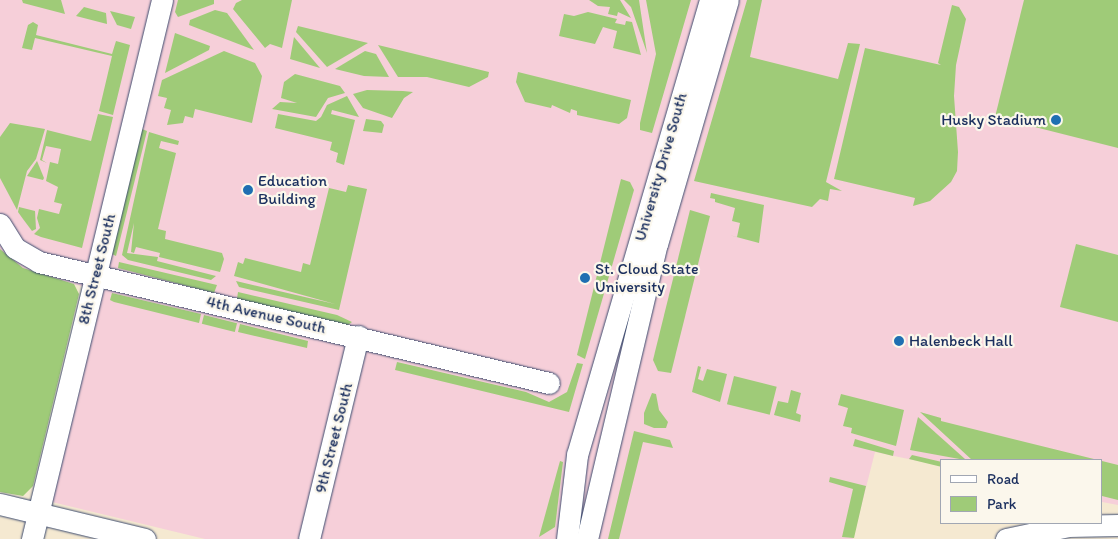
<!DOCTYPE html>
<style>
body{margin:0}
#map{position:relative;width:1118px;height:539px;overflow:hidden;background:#f5e9d1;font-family:Itim,sans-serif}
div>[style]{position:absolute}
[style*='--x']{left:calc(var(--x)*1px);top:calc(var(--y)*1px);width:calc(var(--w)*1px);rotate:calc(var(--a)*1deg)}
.built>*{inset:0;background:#f6cfd9}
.green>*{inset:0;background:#9fcb78;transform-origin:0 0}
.roads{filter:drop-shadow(0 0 1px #3c4b6f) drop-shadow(0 0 1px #3c4b6f)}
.minor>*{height:21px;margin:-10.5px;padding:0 10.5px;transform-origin:10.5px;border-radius:10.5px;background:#fff}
.dots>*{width:14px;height:14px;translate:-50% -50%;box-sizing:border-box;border:2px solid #fbf7ec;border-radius:50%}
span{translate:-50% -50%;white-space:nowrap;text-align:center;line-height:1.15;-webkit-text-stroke:4.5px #fbf7ec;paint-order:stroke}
.poi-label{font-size:16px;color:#1b2f5e}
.right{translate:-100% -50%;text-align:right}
.left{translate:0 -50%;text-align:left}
.street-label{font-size:16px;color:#1b2f5e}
.legend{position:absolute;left:940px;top:459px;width:162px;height:65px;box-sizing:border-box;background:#fbf7ec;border:1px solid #a1a7b3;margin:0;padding:6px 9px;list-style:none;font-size:15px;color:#1b2f5e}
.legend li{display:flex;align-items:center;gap:10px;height:25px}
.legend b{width:25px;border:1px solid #a1a7b3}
</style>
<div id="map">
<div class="built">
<div style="clip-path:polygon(0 0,1118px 0,1118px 505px,1102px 502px,1102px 460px,942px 460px,942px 466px,875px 452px,853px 539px,205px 539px,52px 502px,103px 291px,0 267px)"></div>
</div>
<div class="green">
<div style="clip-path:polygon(22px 0,61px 0,65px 14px,23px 3px)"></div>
<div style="clip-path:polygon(178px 0,214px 0,214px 4px,178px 17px,175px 12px)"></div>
<div style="clip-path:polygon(242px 0,292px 0,282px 48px,270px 44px,265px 48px,233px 9px,236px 3px)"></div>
<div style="clip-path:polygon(589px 0,620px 0,631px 18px,618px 12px,617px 16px,608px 14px,610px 7px,598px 6px)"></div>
<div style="clip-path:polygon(624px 0,639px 0,647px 53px,631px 7px)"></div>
<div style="clip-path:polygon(646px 0,691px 0,652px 133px,640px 130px,640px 123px,656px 54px)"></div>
<div style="clip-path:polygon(747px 0,762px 0,750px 57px,838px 79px,848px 43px,860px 44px,826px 182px,842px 191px,830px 189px,828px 201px,820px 199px,812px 207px,694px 181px)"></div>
<div style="clip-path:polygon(1024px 0,1118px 0,1118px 148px,995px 117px)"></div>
<div style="clip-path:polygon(952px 5px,959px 7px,966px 19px,956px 65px,954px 96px,958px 152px,957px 171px,951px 182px,930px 201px,913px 206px,915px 198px,834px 179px,865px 48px,941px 65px,938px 63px)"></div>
<div style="clip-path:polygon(84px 7px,106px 13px,107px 24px,76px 16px)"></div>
<div style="clip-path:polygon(215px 10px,227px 13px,254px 50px,189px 25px,190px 20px)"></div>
<div style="clip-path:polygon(110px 11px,135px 17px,131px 29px,117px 25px)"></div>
<div style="clip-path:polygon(588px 12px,617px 19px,615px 23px,625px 25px,626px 21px,632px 22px,641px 55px,613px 48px,617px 31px,603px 27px,595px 44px,559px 36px,564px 14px,574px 16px)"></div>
<div style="clip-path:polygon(33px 22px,38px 25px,36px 35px,112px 54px,116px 41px,130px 45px,113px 115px,99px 111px,112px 56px,35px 38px,32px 50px,22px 48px,28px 25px)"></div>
<div style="clip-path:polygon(298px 26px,368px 43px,327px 67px,296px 32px)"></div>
<div style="clip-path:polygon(175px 33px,210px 46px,209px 50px,165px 73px)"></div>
<div style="clip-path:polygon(294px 37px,320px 68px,290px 59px)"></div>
<div style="clip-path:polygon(378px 45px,489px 72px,488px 77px,469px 87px,427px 77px,398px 77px)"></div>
<div style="clip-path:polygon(224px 51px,255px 63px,262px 76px,252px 123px,195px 109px,193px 118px,185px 116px,183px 123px,167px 125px,171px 110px,164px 108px,167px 98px,158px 96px,162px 80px)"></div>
<div style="clip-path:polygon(365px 51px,376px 54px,389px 77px,364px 76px,335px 69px)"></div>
<div style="clip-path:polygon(518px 72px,631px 100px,627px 118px,619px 124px,577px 115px,577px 111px,571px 109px,570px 113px,552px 105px,551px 108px,525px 102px,516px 82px)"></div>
<div style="clip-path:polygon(295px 74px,340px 86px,345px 93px,328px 98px,316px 117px,272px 109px,280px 102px,297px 103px,281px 98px,284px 82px)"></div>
<div style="clip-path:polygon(367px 90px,403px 91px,413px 92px,404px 98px,392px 118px,363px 108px,353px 94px)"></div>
<div style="clip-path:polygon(347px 96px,359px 117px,332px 110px,331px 114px,355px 120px,344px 165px,336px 162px,338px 153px,330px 150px,332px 142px,275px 128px,278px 114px,316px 121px,321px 117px,327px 105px)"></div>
<div style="clip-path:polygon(98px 114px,113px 117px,82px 248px,41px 237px,34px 234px,40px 228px,37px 218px,39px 209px,59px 214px,62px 204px,54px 202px,58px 187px,46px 181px,50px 162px,58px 164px,61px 149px,46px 146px,42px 160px,47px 163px,40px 160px,47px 130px,91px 141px)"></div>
<div style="clip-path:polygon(366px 119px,381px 121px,384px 125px,382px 133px,363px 131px)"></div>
<div style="clip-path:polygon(10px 123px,45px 129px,36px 159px,27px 171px,17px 210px,0 178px,0 137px)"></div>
<div style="clip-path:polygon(142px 129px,147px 131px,116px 256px,112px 254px)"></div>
<div style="clip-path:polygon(149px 132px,179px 141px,178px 145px,161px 141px,159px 148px,176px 153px,158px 229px,166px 231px,165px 239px,222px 253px,224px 259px,220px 272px,159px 257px,160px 253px,136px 247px,134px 253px,131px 252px,134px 223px,127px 253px,158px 257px,157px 261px,216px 276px,211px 280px,128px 260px,122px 255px)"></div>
<div style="clip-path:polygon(37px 161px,44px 178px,43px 180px,27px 176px)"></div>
<div style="clip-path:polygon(621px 179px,630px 182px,634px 190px,585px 359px,577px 355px)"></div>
<div style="clip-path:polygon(348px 185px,367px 189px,339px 310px,239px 287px,236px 281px,335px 304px,234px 276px,238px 262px,243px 264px,245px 258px,301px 272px,303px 263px,310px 265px,329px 188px,346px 192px)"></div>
<div style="clip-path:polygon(711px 193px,764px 205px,759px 243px,729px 235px,737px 237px,740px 223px,732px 221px,735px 208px,715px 202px,715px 199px,710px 198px)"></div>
<div style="clip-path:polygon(19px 207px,35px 211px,36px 229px,32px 231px,23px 219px,18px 212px)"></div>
<div style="clip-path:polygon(690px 210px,710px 216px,671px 373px,658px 371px,653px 360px)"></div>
<div style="clip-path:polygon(1076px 244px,1118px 255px,1118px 322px,1060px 307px)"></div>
<div style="clip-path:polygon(0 249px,23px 268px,74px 284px,79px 294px,33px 486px,23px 496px,0 492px)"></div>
<div style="clip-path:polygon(119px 262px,217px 285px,214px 293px,118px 268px)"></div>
<div style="clip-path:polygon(238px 292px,337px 315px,352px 322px,348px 325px,237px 299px)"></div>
<div style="clip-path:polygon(112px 293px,201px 314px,199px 323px,114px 302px,110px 300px)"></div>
<div style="left:204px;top:315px;width:34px;height:9px;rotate:14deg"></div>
<div style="clip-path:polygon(240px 324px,308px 341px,307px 348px,238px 332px)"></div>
<div style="clip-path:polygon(397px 362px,526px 392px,549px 402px,567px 392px,577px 363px,583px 364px,569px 412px,395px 370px)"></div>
<div style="clip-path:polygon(698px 366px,701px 367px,698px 379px,703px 381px,707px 369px,727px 374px,720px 402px,692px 392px)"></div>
<div style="left:734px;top:376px;width:44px;height:29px;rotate:14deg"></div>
<div style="clip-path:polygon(791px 390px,801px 393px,796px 413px,801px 415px,800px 422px,774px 415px,778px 401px,788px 403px)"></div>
<div style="clip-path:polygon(652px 393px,656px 394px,659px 410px,668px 422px,666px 428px,654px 428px,644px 424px,644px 413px)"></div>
<div style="clip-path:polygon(841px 394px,904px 410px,896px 446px,851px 433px,852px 428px,843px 426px,848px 408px,838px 405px)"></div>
<div style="clip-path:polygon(920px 412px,941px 418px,941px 421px,1098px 460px,972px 460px)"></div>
<div style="clip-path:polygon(918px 417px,965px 459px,965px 460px,910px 450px)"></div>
<div style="clip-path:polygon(634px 431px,670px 440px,673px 448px,643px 442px,619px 539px,608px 539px)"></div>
<div style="clip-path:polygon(855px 439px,894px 451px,893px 456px,853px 446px)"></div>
<div style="clip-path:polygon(912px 455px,942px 462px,942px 467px,909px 459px)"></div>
<div style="clip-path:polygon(560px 461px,563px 462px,555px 527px,539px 537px)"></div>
<div style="clip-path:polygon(1102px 461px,1118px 465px,1118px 500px,1102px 496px)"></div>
<div style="clip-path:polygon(830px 477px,866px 486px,854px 538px,842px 537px,853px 489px,829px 482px)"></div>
</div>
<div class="roads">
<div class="minor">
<div style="--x:0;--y:224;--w:28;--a:58"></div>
<div style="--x:15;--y:248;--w:28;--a:30"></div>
<div style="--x:39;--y:262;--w:524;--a:13.35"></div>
<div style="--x:0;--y:504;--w:149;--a:13.6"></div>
<div style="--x:32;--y:539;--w:554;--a:-76.44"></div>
<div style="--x:309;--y:539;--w:209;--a:-76.4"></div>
<div style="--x:567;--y:539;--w:85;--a:-83.2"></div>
<div style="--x:577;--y:455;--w:474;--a:-73.7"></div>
<div style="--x:587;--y:539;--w:303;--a:-76.7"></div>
<div style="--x:657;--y:244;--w:254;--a:-73.8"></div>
<div style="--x:1006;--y:539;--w:63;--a:-11.8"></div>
<div style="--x:1068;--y:526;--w:50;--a:-1.1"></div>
</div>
</div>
<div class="dots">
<div style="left:1056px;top:120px;background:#1f6fb2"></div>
<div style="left:248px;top:190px;background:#1f6fb2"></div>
<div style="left:585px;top:278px;background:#1f6fb2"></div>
<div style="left:899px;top:341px;background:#1f6fb2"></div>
</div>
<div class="poi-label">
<span class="right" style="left:1046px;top:120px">Husky Stadium</span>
<span class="left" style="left:258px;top:190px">Education<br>Building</span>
<span class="left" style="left:595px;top:278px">St. Cloud State<br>University</span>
<span class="left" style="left:909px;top:341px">Halenbeck Hall</span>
</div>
<div class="street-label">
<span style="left:661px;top:167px;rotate:-74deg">University Drive South</span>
<span style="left:97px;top:269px;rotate:-76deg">8th Street South</span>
<span style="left:266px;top:315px;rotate:13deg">4th Avenue South</span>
<span style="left:334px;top:438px;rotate:-76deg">9th Street South</span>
</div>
<ul class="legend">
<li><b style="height:6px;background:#fff"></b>Road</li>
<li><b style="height:14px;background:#9fcb78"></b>Park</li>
</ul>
</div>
